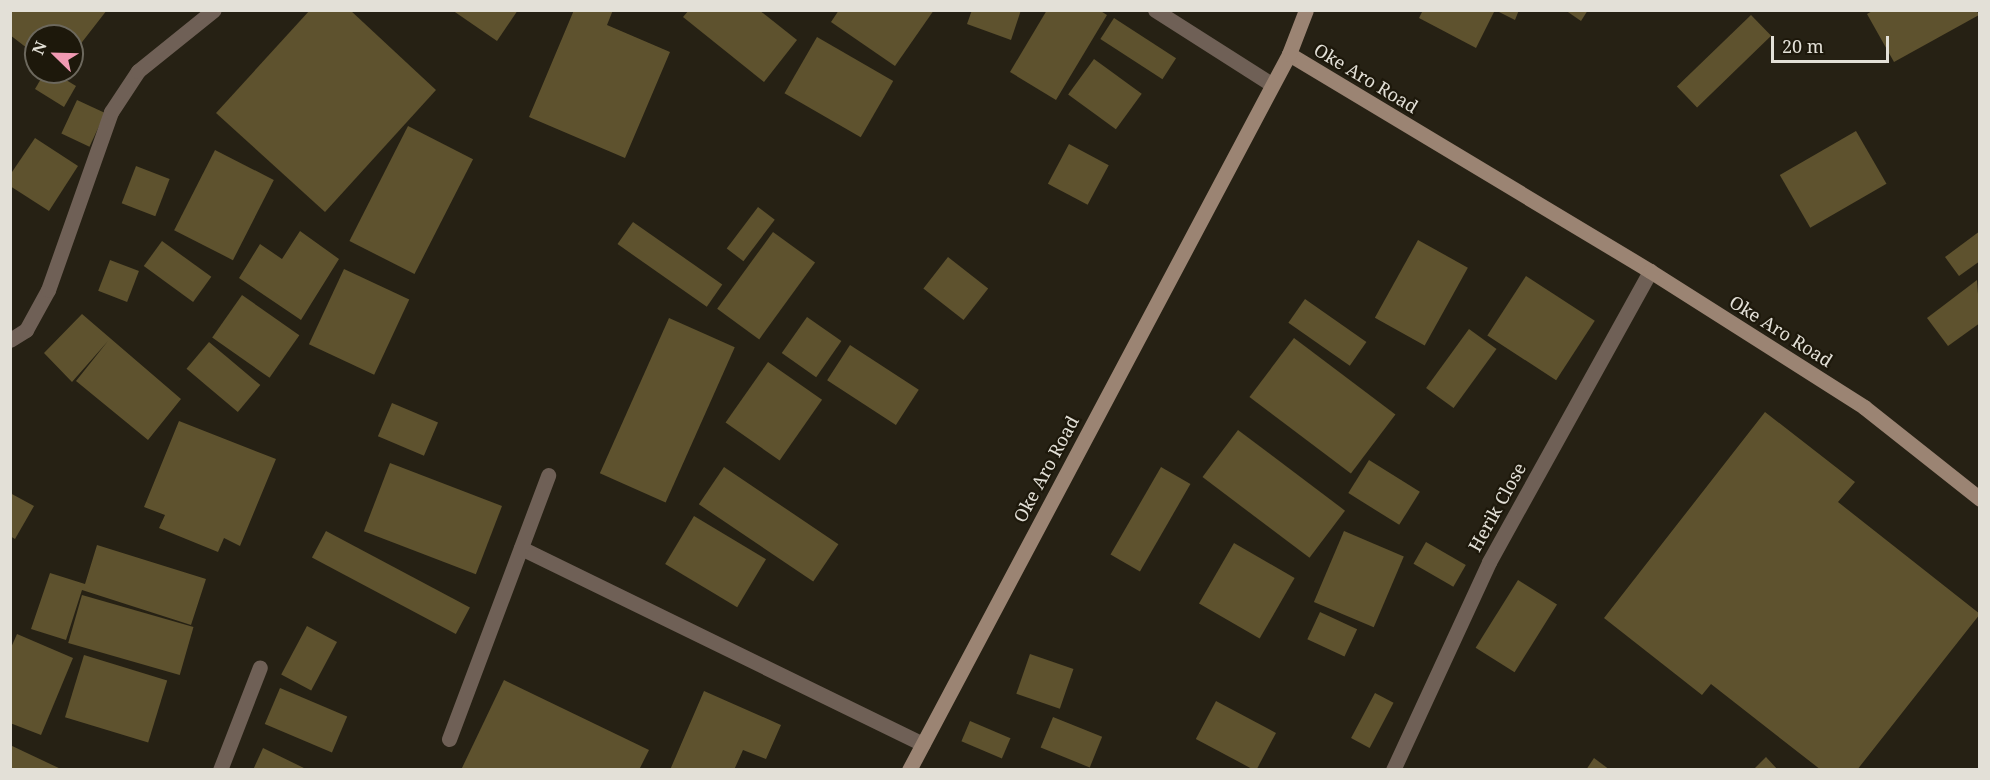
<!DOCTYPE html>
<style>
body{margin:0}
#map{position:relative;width:1990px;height:780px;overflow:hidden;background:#262114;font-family:"Noto Serif",serif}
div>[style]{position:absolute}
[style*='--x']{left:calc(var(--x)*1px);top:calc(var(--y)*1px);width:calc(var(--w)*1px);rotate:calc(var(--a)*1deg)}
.building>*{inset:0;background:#5e522e;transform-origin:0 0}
.minor>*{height:15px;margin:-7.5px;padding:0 7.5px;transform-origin:7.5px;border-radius:7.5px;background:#6f6056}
.secondary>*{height:15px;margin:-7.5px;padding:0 7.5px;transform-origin:7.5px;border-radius:7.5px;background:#9b8473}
span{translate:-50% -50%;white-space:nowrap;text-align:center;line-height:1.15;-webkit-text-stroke:4.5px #1d180b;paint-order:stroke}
.street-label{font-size:18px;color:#e3e0d7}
.frame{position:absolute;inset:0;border:12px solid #e3e0d7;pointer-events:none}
.north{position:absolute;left:24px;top:24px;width:60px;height:60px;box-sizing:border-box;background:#1d180b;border:2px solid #6c685d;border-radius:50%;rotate:293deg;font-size:16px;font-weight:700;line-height:24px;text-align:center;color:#e3e0d7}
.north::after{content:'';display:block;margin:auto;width:21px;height:27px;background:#f19ab3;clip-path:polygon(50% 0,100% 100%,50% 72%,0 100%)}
.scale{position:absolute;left:1771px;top:36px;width:118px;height:27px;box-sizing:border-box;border:3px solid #e3e0d7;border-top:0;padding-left:8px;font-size:18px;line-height:21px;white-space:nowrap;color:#e3e0d7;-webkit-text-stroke:4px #1d180b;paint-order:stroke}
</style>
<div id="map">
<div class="building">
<div style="clip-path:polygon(10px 10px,107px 10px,72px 55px,72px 36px,36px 36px,36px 55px,10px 35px)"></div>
<div style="clip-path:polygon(310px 10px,350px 10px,436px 90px,325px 212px,216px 113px)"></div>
<div style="clip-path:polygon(452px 10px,518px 10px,497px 41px)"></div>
<div style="clip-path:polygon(574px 10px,613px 10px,607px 25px,670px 52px,625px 158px,529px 117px)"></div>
<div style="clip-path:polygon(689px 10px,759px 10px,797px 40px,764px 82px,683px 17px)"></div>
<div style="clip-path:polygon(839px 10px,934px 10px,895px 66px,831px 22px)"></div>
<div style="clip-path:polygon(972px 10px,1021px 10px,1011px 40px,967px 24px)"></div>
<div style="clip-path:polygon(1047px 10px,1099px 10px,1107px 15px,1056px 100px,1010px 72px)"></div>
<div style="clip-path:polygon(1423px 10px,1492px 10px,1494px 12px,1476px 48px,1419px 18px)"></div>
<div style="clip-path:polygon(1495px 10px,1519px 10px,1515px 20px)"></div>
<div style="clip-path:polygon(1565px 10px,1588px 10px,1581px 21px)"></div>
<div style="clip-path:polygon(1874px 10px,1976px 10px,1979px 15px,1894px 62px,1867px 14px)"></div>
<div style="left:1751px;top:15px;width:29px;height:103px;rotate:46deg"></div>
<div style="left:1114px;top:18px;width:74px;height:25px;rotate:33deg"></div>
<div style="left:817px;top:37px;width:88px;height:65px;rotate:30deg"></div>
<div style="left:1094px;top:59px;width:59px;height:44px;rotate:36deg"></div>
<div style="clip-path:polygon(45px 72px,53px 72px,76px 86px,64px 107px,35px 89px)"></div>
<div style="left:77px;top:100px;width:31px;height:37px;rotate:25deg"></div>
<div style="left:408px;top:126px;width:73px;height:129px;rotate:27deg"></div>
<div style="left:1856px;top:131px;width:61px;height:88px;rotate:60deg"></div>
<div style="clip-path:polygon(35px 138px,78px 166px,49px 211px,10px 186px,10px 175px)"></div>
<div style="left:1069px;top:144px;width:45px;height:45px;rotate:28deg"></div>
<div style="left:215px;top:150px;width:66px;height:90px;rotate:27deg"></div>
<div style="left:136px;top:166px;width:36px;height:40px;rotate:21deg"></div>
<div style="left:758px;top:207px;width:21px;height:52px;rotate:37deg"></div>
<div style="left:633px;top:222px;width:109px;height:27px;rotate:35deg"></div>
<div style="clip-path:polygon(300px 231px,339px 259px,301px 320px,239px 278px,260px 244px,282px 259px)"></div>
<div style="clip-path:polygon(1980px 231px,1980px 261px,1959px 276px,1945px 257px)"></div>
<div style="left:773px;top:232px;width:52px;height:95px;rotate:36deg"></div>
<div style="left:1418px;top:240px;width:57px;height:89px;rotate:29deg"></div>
<div style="left:162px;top:241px;width:61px;height:31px;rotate:36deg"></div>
<div style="left:948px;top:257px;width:51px;height:40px;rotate:38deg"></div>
<div style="left:110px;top:260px;width:31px;height:33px;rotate:21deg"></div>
<div style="left:344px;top:269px;width:72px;height:83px;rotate:25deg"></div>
<div style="left:1526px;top:276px;width:82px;height:71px;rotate:33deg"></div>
<div style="clip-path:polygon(1977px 280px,1980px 323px,1948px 346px,1927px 318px)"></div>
<div style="left:242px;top:295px;width:70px;height:52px;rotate:35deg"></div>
<div style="left:1305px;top:299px;width:75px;height:29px;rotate:35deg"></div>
<div style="clip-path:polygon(82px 314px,181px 399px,148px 440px,76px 381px,108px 341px,72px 382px,44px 353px)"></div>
<div style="left:807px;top:317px;width:42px;height:44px;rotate:35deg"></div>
<div style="left:669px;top:318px;width:72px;height:170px;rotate:24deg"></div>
<div style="left:1469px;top:329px;width:34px;height:73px;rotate:36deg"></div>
<div style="left:1294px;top:338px;width:127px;height:74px;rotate:37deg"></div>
<div style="left:209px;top:342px;width:67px;height:35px;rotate:40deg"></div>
<div style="left:850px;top:345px;width:82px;height:42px;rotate:33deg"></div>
<div style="left:768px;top:362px;width:66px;height:74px;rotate:35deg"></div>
<div style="left:392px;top:403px;width:50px;height:36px;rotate:23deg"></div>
<div style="clip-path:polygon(1765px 412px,1855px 482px,1838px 502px,1980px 614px,1857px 770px,1821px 770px,1711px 684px,1702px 695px,1604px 618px)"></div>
<div style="clip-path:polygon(179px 421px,276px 459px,240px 546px,224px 538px,218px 552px,159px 528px,165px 515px,144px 507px)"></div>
<div style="left:1238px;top:430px;width:134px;height:59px;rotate:37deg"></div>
<div style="left:1369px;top:460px;width:60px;height:39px;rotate:32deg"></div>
<div style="left:390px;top:463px;width:120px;height:73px;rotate:21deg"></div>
<div style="left:724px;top:467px;width:138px;height:45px;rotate:34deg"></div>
<div style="left:1161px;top:467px;width:34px;height:101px;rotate:30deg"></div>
<div style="clip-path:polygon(10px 493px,34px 506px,15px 539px,10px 536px)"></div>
<div style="left:694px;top:516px;width:84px;height:56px;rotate:31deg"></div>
<div style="left:326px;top:531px;width:163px;height:30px;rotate:28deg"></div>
<div style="left:1344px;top:531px;width:65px;height:77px;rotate:23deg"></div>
<div style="left:1426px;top:542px;width:46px;height:25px;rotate:30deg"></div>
<div style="left:1234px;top:543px;width:70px;height:70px;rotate:30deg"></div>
<div style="clip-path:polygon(97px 545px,206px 579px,191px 625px,82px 590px,66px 640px,31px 629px,50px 573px,85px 584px)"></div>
<div style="left:1518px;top:580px;width:46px;height:80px;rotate:32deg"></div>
<div style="left:82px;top:595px;width:116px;height:50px;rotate:16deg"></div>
<div style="left:1320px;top:612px;width:41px;height:30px;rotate:25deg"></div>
<div style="left:307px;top:626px;width:34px;height:55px;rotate:28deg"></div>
<div style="clip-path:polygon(17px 634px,73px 658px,41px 735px,10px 723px,10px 650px)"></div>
<div style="left:1030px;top:654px;width:46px;height:42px;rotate:19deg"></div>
<div style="left:84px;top:655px;width:87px;height:65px;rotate:17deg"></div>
<div style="clip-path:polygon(504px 680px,649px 750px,639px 770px,461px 770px)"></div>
<div style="left:280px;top:688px;width:73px;height:39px;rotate:23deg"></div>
<div style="clip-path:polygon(704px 691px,781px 725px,766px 759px,743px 750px,734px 770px,670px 770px)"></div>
<div style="left:1375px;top:693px;width:21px;height:51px;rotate:28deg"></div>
<div style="left:1216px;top:701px;width:68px;height:43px;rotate:28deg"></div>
<div style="left:1053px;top:717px;width:53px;height:33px;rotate:22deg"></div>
<div style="left:970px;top:721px;width:44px;height:22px;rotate:23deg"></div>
<div style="clip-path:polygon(10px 745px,63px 770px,10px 770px)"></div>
<div style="clip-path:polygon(263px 748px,308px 770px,253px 770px)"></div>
<div style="clip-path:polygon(1766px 757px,1778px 770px,1753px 770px)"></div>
<div style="clip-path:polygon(1594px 758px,1610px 770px,1586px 770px)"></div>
</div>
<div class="minor">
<div style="--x:1155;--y:10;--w:138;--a:32.5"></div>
<div style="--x:10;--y:340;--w:19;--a:-32"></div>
<div style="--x:26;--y:330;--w:46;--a:-61.2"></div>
<div style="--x:48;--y:290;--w:189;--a:-70.5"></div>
<div style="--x:111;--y:112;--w:49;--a:-56.6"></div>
<div style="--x:138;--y:71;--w:97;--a:-38.8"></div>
<div style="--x:521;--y:548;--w:447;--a:26"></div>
<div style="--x:449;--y:739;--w:282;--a:-69.4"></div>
<div style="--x:220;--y:770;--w:110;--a:-68.8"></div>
<div style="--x:1393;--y:770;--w:229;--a:-65.2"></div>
<div style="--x:1489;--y:562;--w:333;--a:-61"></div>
</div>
<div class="secondary">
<div style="--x:1289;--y:54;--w:421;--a:31"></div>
<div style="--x:1650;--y:271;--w:254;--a:32.4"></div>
<div style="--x:1864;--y:407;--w:148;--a:38.4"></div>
<div style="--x:909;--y:770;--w:811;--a:-62.04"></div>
<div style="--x:1289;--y:54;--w:47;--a:-68.9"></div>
</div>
<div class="street-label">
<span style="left:1366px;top:78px;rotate:31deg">Oke Aro Road</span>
<span style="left:1781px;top:331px;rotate:32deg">Oke Aro Road</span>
<span style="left:1046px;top:469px;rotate:-62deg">Oke Aro Road</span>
<span style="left:1497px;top:507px;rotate:-61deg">Herik Close</span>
</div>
<div class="frame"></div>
<div class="north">N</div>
<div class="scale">20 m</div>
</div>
